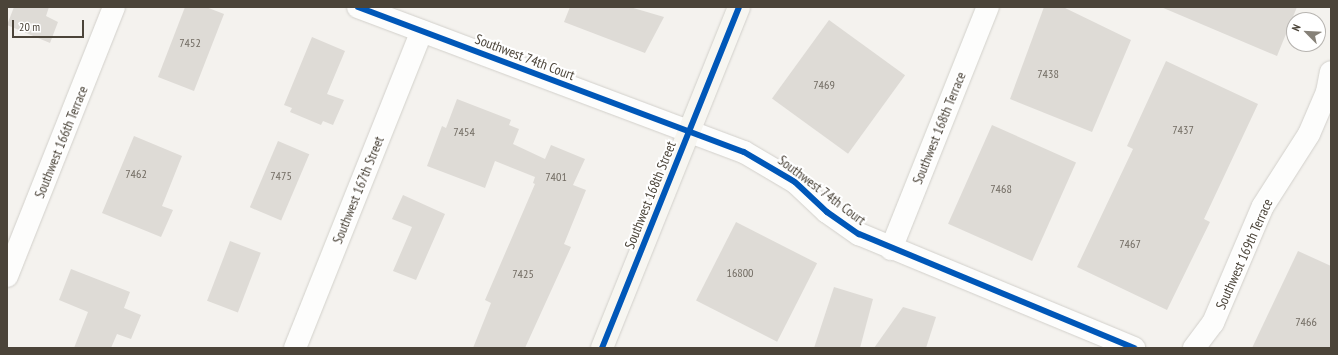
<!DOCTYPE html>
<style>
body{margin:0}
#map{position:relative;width:1338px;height:355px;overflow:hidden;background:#f4f2ee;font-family:"PT Sans Narrow",sans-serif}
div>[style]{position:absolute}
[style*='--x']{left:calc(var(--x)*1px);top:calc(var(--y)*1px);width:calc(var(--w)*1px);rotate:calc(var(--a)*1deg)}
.building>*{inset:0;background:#dedbd6;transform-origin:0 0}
.roads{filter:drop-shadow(0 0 1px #d2d0cb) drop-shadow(0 0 1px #d2d0cb)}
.street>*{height:22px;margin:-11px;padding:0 11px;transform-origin:11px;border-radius:11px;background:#fdfdfc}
.secondary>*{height:22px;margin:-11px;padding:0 11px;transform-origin:11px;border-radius:11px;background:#f7f6f1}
.cycleway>*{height:6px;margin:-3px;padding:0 3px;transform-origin:3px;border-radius:3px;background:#0057b8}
span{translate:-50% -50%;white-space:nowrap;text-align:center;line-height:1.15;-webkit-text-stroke:4px #fff;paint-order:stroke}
.number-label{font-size:12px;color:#706a61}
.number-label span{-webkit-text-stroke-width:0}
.street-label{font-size:14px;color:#4b4439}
.frame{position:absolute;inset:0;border:8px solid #4b4439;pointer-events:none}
.north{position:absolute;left:1286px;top:12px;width:40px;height:40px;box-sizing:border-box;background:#fff;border:1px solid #b7b4b0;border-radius:50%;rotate:294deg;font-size:11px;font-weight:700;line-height:16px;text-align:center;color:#4b4439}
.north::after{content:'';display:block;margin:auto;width:14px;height:18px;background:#868178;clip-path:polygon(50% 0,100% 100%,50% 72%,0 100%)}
.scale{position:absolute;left:12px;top:20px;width:72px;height:18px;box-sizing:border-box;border:2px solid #4b4439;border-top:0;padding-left:5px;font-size:12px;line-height:14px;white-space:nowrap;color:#4b4439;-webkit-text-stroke:3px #fff;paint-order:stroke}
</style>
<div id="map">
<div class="building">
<div style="clip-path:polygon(14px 7px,49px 7px,46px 16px,58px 22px,50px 43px,7px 25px)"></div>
<div style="clip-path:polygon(185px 7px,206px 7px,224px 14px,194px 91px,158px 77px)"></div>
<div style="clip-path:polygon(570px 7px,630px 7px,664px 17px,645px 53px,564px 22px)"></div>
<div style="clip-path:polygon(1044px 7px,1063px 7px,1131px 40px,1092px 132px,1010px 99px)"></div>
<div style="clip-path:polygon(1161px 7px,1297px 7px,1277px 56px)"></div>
<div style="left:829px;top:20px;width:94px;height:97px;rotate:36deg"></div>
<div style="clip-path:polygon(312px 37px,345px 51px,327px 94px,344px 100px,333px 125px,323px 121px,321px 125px,290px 112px,292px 108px,284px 105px)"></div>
<div style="clip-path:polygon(1166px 61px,1258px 104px,1204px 219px,1210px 222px,1167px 310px,1077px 267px,1133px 149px,1127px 146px)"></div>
<div style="clip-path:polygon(457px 99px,511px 120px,509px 125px,519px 129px,513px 144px,545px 159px,551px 145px,585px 159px,573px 185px,586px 190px,564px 244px,571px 247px,525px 348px,473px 348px,491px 303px,485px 300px,535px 184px,533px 183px,535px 177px,495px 161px,485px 188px,427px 166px,442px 126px,446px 128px)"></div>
<div style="left:992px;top:125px;width:92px;height:108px;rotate:24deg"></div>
<div style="clip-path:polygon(134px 136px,182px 156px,162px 206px,173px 210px,161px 237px,102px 213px)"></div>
<div style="left:278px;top:141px;width:34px;height:72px;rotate:23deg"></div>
<div style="clip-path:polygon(403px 195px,445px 214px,416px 280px,393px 271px,412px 227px,392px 219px)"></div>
<div style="left:736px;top:222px;width:91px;height:88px;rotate:27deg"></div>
<div style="left:230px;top:241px;width:33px;height:64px;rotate:21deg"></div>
<div style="clip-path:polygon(1298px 251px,1331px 266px,1331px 348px,1252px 348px)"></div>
<div style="clip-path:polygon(71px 269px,130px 292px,124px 308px,141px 315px,131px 339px,117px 334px,111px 348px,74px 348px,88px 312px,59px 300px)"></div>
<div style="clip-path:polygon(834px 287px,873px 299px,860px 348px,814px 348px)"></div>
<div style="clip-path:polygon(903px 307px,936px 317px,926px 348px,874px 348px)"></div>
</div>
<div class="roads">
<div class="street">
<div style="--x:358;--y:7;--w:412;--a:20.6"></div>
<div style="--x:744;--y:152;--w:59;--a:30.5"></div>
<div style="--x:795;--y:182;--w:44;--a:43.2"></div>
<div style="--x:827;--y:212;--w:39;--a:35"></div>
<div style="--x:859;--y:234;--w:298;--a:22.5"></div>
<div style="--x:891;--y:249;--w:261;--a:-68.2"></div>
<div style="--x:7;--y:276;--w:289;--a:-68.3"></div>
<div style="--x:295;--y:348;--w:341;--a:-68.2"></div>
<div style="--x:1194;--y:348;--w:31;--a:-53"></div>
<div style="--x:1213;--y:323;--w:127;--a:-66.9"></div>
<div style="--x:1263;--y:206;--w:85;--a:-57.4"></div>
<div style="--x:1309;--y:134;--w:46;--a:-66.8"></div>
<div style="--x:1327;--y:92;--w:20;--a:-79"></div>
</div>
<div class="secondary">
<div style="--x:602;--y:348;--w:367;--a:-68.1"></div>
</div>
</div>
<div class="cycleway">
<div style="--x:358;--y:7;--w:412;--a:20.6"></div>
<div style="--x:744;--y:152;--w:59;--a:30.5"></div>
<div style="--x:795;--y:182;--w:44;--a:43.2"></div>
<div style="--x:827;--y:212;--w:39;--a:35"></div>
<div style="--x:859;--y:234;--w:298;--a:22.5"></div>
<div style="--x:602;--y:348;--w:367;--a:-68.1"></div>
</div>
<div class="number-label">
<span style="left:190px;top:43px">7452</span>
<span style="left:1048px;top:74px">7438</span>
<span style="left:824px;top:85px">7469</span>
<span style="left:1183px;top:130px">7437</span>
<span style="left:464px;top:132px">7454</span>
<span style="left:136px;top:174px">7462</span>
<span style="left:281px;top:176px">7475</span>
<span style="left:556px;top:177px">7401</span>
<span style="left:1001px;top:189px">7468</span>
<span style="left:1130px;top:244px">7467</span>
<span style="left:740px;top:273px">16800</span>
<span style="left:523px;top:274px">7425</span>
<span style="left:1306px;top:322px">7466</span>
</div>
<div class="street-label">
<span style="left:525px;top:57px;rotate:21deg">Southwest 74th Court</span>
<span style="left:939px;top:128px;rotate:-68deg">Southwest 168th Terrace</span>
<span style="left:61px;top:142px;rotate:-68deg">Southwest 166th Terrace</span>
<span style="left:358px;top:190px;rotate:-68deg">Southwest 167th Street</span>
<span style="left:822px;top:190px;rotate:37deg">Southwest 74th Court</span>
<span style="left:650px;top:195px;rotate:-68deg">Southwest 168th Street</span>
<span style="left:1244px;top:254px;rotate:-66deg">Southwest 169th Terrace</span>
</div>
<div class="frame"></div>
<div class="north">N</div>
<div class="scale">20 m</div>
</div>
